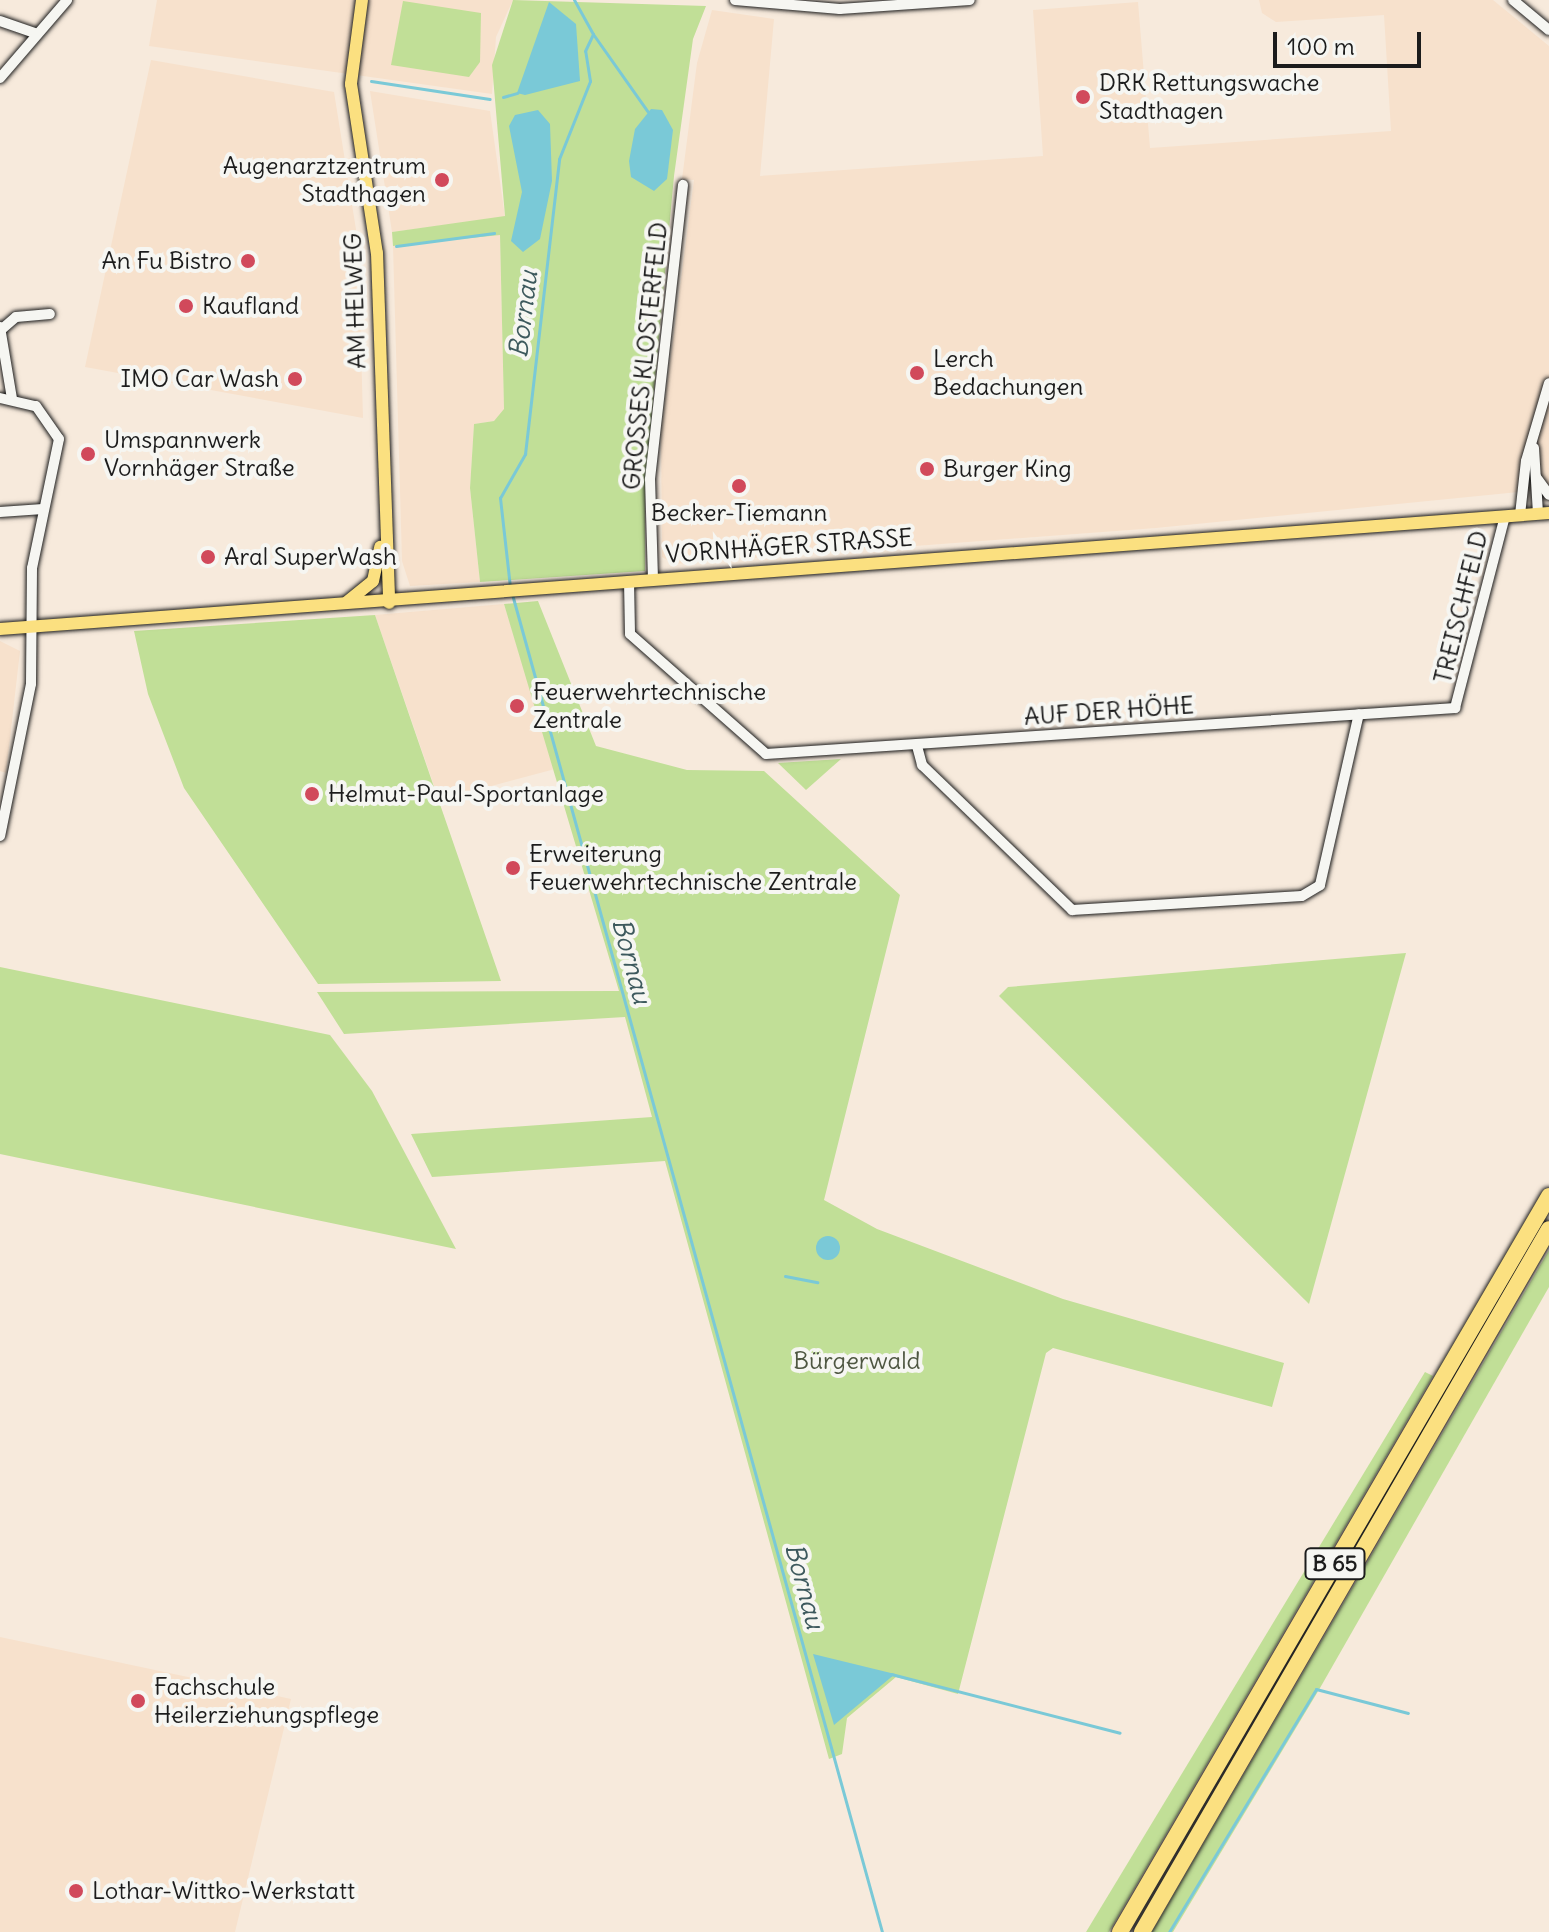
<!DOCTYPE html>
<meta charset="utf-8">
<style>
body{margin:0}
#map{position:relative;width:1549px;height:1932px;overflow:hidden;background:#f7eadc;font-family:Delius,sans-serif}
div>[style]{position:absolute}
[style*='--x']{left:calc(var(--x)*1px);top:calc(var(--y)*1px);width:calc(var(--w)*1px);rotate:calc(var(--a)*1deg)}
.built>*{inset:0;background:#f7e1cc}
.green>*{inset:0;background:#c1df97}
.water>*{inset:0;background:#7ac9d7}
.round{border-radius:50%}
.stream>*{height:3px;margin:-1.5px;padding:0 1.5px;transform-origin:1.5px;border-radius:1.5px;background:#7ac9d7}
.roads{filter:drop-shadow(0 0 2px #1c1c1c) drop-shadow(0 0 2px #1c1c1c)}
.minor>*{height:10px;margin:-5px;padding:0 5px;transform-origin:5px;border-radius:5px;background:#f6f6f2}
.major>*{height:12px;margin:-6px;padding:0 6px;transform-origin:6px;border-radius:6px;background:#fbe080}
.highway>*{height:16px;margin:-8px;padding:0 8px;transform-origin:8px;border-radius:8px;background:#fbe080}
.dots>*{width:22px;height:22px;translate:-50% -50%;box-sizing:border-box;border:4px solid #f6f6f2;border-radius:50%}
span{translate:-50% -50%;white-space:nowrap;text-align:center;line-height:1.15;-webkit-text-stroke:8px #f6f6f2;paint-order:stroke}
.shield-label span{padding:2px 6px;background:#f6f6f2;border:2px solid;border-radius:6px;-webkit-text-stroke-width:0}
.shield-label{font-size:22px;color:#1c1c1c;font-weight:700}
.poi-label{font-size:24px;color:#1c1c1c}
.left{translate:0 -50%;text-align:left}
.right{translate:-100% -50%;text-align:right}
.street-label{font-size:24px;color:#1c1c1c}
.park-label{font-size:24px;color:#4e5641}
.water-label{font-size:26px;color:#3d595d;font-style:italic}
.scale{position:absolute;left:1273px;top:32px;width:148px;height:36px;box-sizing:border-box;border:4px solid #1c1c1c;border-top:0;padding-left:10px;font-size:24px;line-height:28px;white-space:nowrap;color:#1c1c1c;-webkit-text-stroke:6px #f6f6f2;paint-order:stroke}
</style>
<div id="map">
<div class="built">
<div style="clip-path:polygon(157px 0,513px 0,496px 37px,492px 94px,149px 46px)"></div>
<div style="clip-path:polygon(1259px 0,1493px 0,1549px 46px,1549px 489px,1156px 528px,674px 564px,662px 557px,661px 431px,694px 180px,682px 179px,697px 63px,712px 10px,774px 19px,760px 176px,1043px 156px,1033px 10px,1138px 2px,1150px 148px,1391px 131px,1384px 15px,1276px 22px,1262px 13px)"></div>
<div style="clip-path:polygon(151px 60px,334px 92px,358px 242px,363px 418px,85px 367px)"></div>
<div style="clip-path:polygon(370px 91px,490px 111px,505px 217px,392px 232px)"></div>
<div style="clip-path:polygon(500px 234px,504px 410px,494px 421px,474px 424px,470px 488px,480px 582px,410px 586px,402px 561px,393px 246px)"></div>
<div style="clip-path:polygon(504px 604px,555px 769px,439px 800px,375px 615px)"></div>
<div style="clip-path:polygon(0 641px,20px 651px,6px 773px,0 771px)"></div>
<div style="clip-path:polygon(0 1637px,291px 1699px,235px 1932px,0 1932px)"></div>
</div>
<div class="green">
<div style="clip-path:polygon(513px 0,706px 6px,693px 39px,674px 176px,645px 487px,645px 571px,480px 582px,470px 488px,474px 424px,494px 421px,504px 409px,500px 235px,393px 246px,392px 232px,505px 216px,492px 65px)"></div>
<div style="clip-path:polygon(403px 1px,481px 13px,480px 62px,469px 77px,391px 65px)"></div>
<div style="clip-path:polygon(538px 601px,596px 746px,687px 770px,764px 771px,900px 895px,824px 1200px,877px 1229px,1063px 1299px,1284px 1363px,1272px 1407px,1053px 1348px,1046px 1353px,958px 1694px,896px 1677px,847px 1718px,842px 1754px,829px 1759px,665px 1161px,432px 1177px,411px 1134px,652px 1117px,625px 1017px,344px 1034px,317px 992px,619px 991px,504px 604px)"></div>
<div style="clip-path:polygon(375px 615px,414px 729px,501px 981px,318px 984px,184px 788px,148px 694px,134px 631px)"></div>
<div style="clip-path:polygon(841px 759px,806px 790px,778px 763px)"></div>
<div style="clip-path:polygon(1406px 953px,1309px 1304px,999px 996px,1008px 987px)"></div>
<div style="clip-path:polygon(0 967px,330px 1035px,372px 1091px,456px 1249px,0 1154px)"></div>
<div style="clip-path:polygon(1549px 1250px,1549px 1287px,1320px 1688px,1173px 1932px,1152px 1932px)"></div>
<div style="clip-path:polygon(1425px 1372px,1433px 1376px,1109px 1932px,1086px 1932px)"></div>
</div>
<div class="water">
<div style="clip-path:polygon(549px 2px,576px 24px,580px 81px,525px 95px,517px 93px)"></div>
<div style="clip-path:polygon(651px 109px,662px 110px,673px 130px,667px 179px,654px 191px,631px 177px,629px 161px,635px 129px)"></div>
<div style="clip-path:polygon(538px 110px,550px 124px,552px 181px,540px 239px,523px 252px,511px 241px,522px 192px,509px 126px,515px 115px)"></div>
<div class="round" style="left:816px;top:1236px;width:24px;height:24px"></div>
<div style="clip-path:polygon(813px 1654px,895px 1674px,834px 1725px)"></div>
</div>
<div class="stream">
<div style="--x:593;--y:34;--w:95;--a:54.8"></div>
<div style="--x:371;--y:81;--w:120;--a:8.6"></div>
<div style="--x:503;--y:97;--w:15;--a:-16"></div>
<div style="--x:396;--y:246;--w:99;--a:-7.6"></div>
<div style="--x:510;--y:587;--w:90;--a:-96.4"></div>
<div style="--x:500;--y:498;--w:51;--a:-60.4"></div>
<div style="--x:525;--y:454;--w:297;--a:-83.4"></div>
<div style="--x:559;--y:159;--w:84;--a:-68.3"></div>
<div style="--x:590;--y:81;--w:30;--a:-99"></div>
<div style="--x:585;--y:51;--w:19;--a:-65"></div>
<div style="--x:593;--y:34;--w:39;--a:-119"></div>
<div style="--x:512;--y:594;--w:1388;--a:74.54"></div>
<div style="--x:785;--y:1276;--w:33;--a:11"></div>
<div style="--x:891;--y:1674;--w:236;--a:14.4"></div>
<div style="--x:1169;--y:1932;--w:284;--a:-58.8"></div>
<div style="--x:1316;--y:1689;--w:95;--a:14.6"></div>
</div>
<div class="roads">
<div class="minor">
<div style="--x:735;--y:0;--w:105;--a:4.9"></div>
<div style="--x:840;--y:9;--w:130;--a:-4"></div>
<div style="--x:1513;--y:0;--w:47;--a:39.8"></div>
<div style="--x:0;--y:21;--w:39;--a:19"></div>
<div style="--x:0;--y:78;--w:103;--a:-49.3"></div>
<div style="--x:0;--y:327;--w:73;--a:80.5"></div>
<div style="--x:2;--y:329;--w:18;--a:-41"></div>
<div style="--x:16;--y:317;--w:34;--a:-5"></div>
<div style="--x:0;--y:398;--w:37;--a:13"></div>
<div style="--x:36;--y:406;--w:40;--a:55.1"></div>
<div style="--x:59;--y:439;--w:132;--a:101.8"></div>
<div style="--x:32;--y:568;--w:116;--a:90.5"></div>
<div style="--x:31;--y:684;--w:155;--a:101.5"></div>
<div style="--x:1534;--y:448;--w:66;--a:86.5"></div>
<div style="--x:1536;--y:477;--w:22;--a:54"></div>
<div style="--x:0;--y:512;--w:43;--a:-4"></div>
<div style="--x:1520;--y:515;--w:54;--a:-83.7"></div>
<div style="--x:1526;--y:461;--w:81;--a:-73.6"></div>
<div style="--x:653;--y:579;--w:100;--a:-91.7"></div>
<div style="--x:650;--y:479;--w:296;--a:-83.6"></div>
<div style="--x:629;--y:581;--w:53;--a:88.9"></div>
<div style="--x:630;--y:634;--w:181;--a:41.4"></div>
<div style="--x:766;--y:754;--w:691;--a:-3.82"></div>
<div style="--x:1455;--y:708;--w:198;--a:-75.4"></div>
<div style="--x:917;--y:746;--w:20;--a:75"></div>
<div style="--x:922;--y:765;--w:209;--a:44"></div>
<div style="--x:1072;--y:910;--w:230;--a:-3.5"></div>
<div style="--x:1302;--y:896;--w:21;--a:-31"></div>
<div style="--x:1320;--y:885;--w:175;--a:-77.2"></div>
</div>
<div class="major">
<div style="--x:362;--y:0;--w:85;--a:97.5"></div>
<div style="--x:351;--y:84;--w:171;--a:81.3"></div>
<div style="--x:377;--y:253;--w:350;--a:88"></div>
<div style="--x:347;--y:602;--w:33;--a:-39"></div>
<div style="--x:373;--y:581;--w:35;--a:-78"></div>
<div style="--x:0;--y:629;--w:1553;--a:-4.28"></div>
</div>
<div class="highway">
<div style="--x:1120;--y:1932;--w:852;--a:-59.76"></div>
<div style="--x:1142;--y:1932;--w:812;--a:-59.93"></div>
</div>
</div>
<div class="dots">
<div style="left:1083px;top:97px;background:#d1495b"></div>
<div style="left:442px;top:180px;background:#d1495b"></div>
<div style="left:248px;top:261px;background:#d1495b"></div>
<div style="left:186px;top:306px;background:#d1495b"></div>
<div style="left:917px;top:373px;background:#d1495b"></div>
<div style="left:295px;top:379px;background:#d1495b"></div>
<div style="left:88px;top:454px;background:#d1495b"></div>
<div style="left:927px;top:469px;background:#d1495b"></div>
<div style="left:739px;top:486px;background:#d1495b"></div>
<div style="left:208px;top:557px;background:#d1495b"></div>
<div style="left:517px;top:706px;background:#d1495b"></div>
<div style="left:312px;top:794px;background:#d1495b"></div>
<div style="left:513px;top:868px;background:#d1495b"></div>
<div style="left:138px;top:1701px;background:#d1495b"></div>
<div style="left:76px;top:1891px;background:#d1495b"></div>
</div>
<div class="shield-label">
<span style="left:1335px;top:1564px">B 65</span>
</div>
<div class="poi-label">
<span class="left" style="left:1099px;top:97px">DRK Rettungswache<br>Stadthagen</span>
<span class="right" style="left:426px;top:180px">Augenarztzentrum<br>Stadthagen</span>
<span class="right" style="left:232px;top:261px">An Fu Bistro</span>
<span class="left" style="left:202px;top:306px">Kaufland</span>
<span class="left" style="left:933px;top:373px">Lerch<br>Bedachungen</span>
<span class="right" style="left:279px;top:379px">IMO Car Wash</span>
<span class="left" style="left:104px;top:454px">Umspannwerk<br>Vornhäger Straße</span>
<span class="left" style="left:943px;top:469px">Burger King</span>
<span style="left:739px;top:513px">Becker-Tiemann</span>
<span class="left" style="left:224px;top:557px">Aral SuperWash</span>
<span class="left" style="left:533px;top:706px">Feuerwehrtechnische<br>Zentrale</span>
<span class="left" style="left:328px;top:794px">Helmut-Paul-Sportanlage</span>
<span class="left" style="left:529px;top:868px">Erweiterung<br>Feuerwehrtechnische Zentrale</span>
<span class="left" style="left:154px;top:1701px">Fachschule<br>Heilerziehungspflege</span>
<span class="left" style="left:92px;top:1891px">Lothar-Wittko-Werkstatt</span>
</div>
<div class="street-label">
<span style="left:355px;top:301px;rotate:-92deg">AM HELWEG</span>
<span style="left:645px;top:356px;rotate:-84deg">GROSSES KLOSTERFELD</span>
<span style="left:789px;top:546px;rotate:-4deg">VORNHÄGER STRASSE</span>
<span style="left:1461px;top:607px;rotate:-76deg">TREISCHFELD</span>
<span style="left:1109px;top:711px;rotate:-4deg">AUF DER HÖHE</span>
</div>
<div class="park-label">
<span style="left:857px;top:1361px">Bürgerwald</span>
</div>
<div class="water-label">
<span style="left:523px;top:314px;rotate:-83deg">Bornau</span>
<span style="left:632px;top:961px;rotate:75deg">Bornau</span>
<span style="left:805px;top:1586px;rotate:75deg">Bornau</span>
</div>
<div class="scale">100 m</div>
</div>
